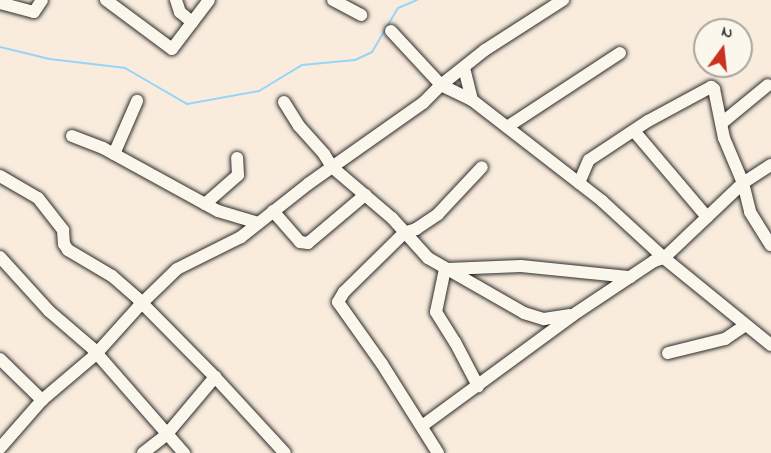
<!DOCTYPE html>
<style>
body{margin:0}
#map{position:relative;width:771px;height:453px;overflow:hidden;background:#f9ecdd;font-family:"Indie Flower",sans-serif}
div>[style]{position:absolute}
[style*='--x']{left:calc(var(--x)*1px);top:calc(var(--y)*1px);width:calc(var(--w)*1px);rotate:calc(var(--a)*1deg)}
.stream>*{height:2px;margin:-1px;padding:0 1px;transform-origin:1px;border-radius:1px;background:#97d5f8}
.roads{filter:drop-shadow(0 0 2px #2b2b2b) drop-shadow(0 0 2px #2b2b2b)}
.minor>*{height:12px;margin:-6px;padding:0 6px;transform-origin:6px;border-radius:6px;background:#fbf7ec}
span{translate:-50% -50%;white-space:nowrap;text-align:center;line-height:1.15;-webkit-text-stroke:4.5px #fbf7ec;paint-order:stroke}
.north{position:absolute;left:693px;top:18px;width:60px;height:60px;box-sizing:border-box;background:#fbf7ec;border:2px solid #a8a59f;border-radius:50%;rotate:15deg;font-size:16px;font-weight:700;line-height:24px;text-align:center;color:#2b2b2b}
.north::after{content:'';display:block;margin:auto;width:21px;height:27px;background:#c8321e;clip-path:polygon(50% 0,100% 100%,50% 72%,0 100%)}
</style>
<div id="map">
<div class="stream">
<div style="--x:0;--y:47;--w:51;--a:13.5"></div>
<div style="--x:50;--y:59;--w:76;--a:6.8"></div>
<div style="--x:125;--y:68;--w:72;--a:30.1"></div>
<div style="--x:187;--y:104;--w:73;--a:-10.2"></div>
<div style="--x:259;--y:91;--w:50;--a:-31.2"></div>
<div style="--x:302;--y:65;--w:53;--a:-5.4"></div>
<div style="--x:355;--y:60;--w:19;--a:-25"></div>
<div style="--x:372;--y:52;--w:51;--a:-59.4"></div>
<div style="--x:398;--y:8;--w:21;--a:-23"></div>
</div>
<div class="roads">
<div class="minor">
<div style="--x:106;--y:0;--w:82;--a:36.6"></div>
<div style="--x:172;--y:49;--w:61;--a:-52.9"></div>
<div style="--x:176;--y:0;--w:13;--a:72"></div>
<div style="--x:180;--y:12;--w:16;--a:40"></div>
<div style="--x:333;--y:0;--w:32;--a:28"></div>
<div style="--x:0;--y:3;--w:35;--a:15"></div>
<div style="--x:34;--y:12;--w:14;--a:-56"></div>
<div style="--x:391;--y:31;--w:74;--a:47.2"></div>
<div style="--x:441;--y:85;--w:34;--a:26"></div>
<div style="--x:472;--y:100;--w:165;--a:37.8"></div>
<div style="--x:602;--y:201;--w:84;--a:42.6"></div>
<div style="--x:664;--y:258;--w:138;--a:39.1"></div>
<div style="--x:464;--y:68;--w:33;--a:76"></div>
<div style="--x:284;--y:102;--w:28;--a:58"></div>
<div style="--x:299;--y:126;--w:38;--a:48"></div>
<div style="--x:324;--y:154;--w:15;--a:58"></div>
<div style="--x:332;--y:167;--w:79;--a:40.4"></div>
<div style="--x:392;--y:218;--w:54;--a:48"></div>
<div style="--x:428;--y:258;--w:111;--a:29.8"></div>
<div style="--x:524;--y:313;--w:21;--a:17"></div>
<div style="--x:544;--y:319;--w:25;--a:-9"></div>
<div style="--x:723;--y:122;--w:58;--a:-39.4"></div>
<div style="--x:507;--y:127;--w:135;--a:-33.2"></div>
<div style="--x:634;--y:131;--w:113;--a:49.7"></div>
<div style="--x:72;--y:136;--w:33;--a:21"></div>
<div style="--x:103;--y:148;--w:131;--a:28.7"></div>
<div style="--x:218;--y:211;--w:42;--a:16.7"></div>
<div style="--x:114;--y:154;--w:58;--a:-66.5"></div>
<div style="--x:0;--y:176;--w:44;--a:30.1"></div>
<div style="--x:38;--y:198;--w:41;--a:52"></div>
<div style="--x:63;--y:230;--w:14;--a:86"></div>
<div style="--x:64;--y:244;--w:7;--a:56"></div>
<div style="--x:68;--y:250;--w:51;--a:30.6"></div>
<div style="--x:112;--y:276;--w:35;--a:41"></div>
<div style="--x:138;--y:299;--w:110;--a:45.4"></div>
<div style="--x:215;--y:377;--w:103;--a:47.4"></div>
<div style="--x:579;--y:183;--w:25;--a:-67"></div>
<div style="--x:589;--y:160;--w:71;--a:-33.5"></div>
<div style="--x:648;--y:121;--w:72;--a:-28.4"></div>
<div style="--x:711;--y:87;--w:4;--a:34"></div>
<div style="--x:714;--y:89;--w:50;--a:78.5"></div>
<div style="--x:724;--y:138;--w:49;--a:67.1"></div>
<div style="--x:743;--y:183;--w:30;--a:76"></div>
<div style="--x:750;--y:212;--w:39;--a:58"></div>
<div style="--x:205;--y:204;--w:44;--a:-41.3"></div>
<div style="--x:238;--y:175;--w:17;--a:-93"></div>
<div style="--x:273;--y:211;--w:41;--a:48.9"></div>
<div style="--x:300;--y:242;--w:8;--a:7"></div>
<div style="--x:308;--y:243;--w:75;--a:-40.1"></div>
<div style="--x:0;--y:257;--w:73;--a:47.8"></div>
<div style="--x:49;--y:311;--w:57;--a:40.7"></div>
<div style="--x:92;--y:348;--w:140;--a:48.8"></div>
<div style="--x:445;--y:269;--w:44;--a:101.8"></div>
<div style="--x:436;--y:312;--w:36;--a:58"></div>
<div style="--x:455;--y:342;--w:50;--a:62.4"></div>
<div style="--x:447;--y:269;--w:74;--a:-2.3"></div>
<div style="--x:521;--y:266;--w:110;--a:5.8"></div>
<div style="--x:668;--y:353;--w:59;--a:-13.8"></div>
<div style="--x:725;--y:339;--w:23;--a:-34"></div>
<div style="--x:0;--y:359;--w:59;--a:44.3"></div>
<div style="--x:422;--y:426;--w:187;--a:-36.3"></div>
<div style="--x:573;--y:315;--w:97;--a:-33.7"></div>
<div style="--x:654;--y:261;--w:10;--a:-17"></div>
<div style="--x:664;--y:258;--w:109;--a:-43.5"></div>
<div style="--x:743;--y:183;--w:33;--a:-33"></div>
<div style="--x:0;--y:448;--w:64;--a:-48.8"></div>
<div style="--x:42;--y:400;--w:70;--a:-40.3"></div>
<div style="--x:95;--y:355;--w:69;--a:-48"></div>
<div style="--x:141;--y:304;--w:50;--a:-44.2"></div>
<div style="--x:177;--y:269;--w:72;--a:-26.6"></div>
<div style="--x:241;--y:237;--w:85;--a:-38.3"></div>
<div style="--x:308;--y:184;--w:141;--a:-35.2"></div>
<div style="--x:423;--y:103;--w:25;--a:-45"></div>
<div style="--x:441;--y:85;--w:56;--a:-38.5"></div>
<div style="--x:485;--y:50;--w:93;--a:-32.7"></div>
<div style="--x:143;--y:453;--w:31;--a:-38"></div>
<div style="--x:167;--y:434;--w:75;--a:-49.9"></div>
<div style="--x:438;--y:453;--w:105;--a:-122.2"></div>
<div style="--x:382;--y:364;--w:76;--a:-125.4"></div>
<div style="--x:338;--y:302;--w:12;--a:-59"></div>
<div style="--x:344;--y:292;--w:84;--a:-44.5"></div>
<div style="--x:404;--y:233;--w:13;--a:-18"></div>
<div style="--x:416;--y:229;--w:27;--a:-34"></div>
<div style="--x:438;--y:214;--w:64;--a:-46.9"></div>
</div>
</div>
<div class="north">N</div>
</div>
